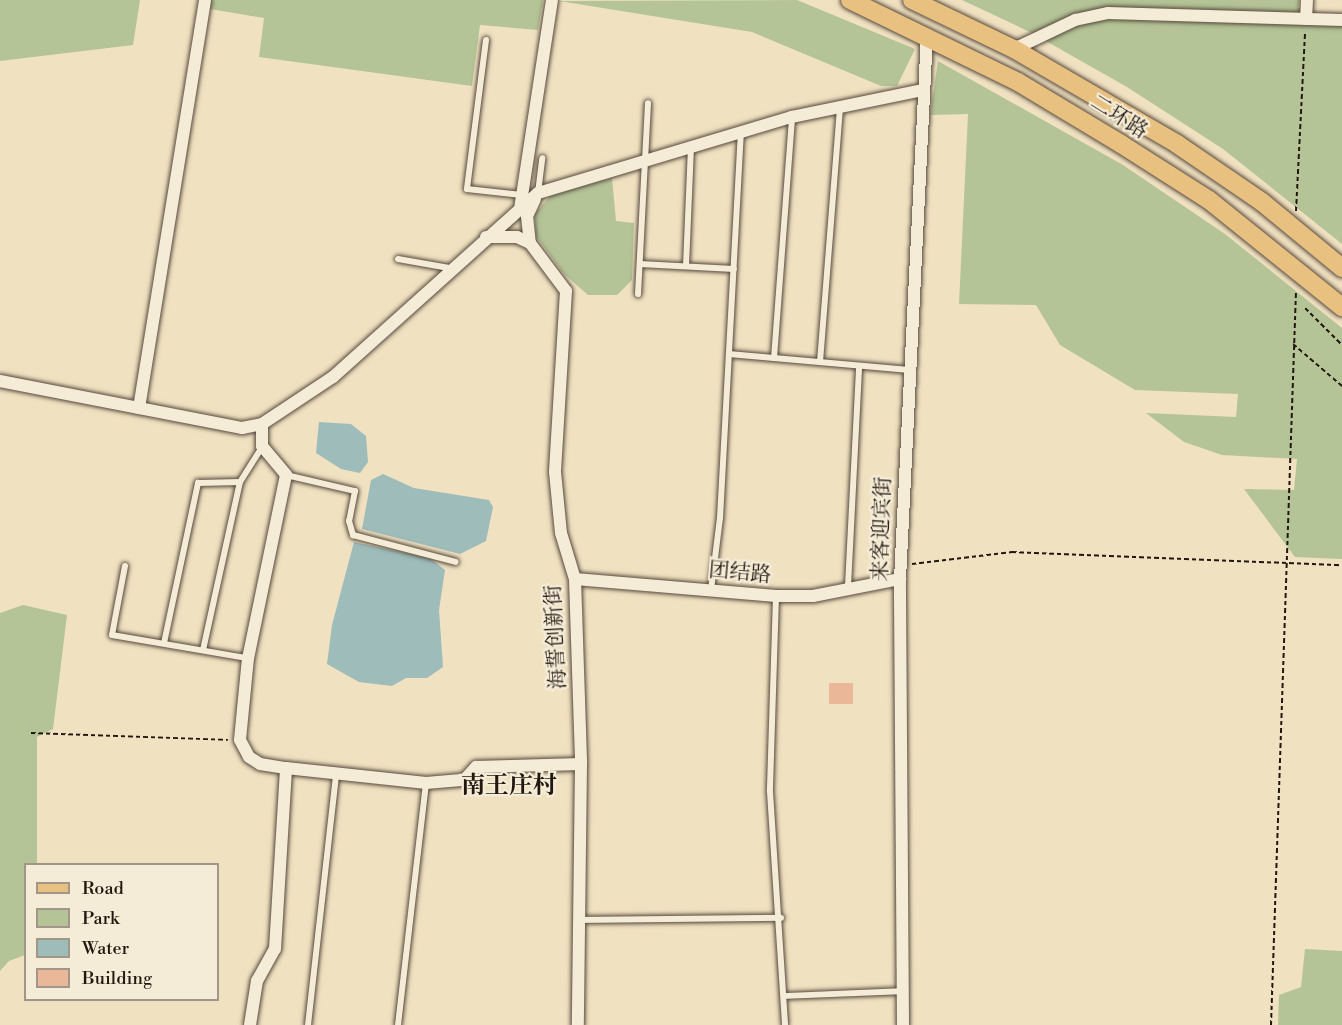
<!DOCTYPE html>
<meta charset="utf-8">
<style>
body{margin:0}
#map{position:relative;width:1342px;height:1025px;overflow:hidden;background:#f0e1c1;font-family:"Libre Bodoni","Noto Serif SC",serif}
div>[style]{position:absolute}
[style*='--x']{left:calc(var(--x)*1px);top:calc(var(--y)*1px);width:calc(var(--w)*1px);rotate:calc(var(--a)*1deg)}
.green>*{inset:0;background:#b4c497}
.water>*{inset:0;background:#9dbcba}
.building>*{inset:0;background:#eab899;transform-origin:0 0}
.path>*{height:2px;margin-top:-1px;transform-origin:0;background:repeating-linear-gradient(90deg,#22160f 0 4.5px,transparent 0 7.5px)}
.roads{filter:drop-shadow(0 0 2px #56493c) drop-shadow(0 0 2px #56493c)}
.lane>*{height:6px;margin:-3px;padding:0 3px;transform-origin:3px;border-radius:3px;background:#f5ecd7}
.street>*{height:12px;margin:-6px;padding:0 6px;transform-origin:6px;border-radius:6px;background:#f5ecd7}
.primary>*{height:18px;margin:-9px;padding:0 9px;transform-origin:9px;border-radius:9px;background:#e8c080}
span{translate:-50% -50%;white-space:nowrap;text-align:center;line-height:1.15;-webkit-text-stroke:4.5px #f5ecd7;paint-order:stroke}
.street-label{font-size:21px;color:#22160f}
.quarter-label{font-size:24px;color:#22160f;font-weight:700}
.legend{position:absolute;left:24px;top:863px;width:195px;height:138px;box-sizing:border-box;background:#f5ecd7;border:2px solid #a19687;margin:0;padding:8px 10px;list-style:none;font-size:18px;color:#22160f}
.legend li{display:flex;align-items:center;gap:12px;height:30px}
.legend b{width:30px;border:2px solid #a19687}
</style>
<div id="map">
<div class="green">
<div style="clip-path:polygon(0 0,140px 0,133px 45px,0 61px)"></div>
<div style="clip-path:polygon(211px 0,543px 0,538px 30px,480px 25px,472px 86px,259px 57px,264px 18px,210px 9px)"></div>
<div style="clip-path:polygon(797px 0,915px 49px,897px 86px,881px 86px,752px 32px,559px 1px)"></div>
<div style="clip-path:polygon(962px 0,1299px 0,1298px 8px,1342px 20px,1342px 244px,1223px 149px,1127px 87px,1030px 32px)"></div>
<div style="clip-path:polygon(938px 61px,1123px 165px,1225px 234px,1342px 328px,1342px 559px,1295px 557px,1244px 489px,1294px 490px,1297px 459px,1222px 455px,1184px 442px,1146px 413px,1236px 417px,1238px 394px,1135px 390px,1060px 345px,1036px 305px,959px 304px,968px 114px,930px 115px)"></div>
<div style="clip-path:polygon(612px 178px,616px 221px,634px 223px,632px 280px,617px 295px,588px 295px,564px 274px,536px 236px,535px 214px,551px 195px)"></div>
<div style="clip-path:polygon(23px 605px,67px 615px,53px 729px,37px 737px,37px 864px,26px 864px,25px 955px,9px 961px,0 971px,0 613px)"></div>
<div style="clip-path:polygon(1305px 949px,1342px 951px,1342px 1025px,1278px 1025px,1279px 995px,1301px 987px)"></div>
</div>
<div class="water">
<div style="clip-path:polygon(319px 422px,351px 424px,366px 436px,368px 462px,360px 473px,341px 469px,316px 453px)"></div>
<div style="clip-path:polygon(383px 474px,414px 488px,489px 500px,493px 507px,486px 541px,460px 554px,362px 529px,371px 480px)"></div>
<div style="clip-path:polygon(354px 542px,430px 558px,445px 570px,439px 610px,443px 667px,427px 678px,406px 678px,392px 686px,359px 682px,327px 664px,332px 625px)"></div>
</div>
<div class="building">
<div style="left:829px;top:683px;width:24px;height:21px"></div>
</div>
<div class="path">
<div style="--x:1296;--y:211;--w:180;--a:-87.1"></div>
<div style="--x:1305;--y:308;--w:52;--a:45"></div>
<div style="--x:1293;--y:344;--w:65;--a:40.6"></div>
<div style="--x:912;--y:564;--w:101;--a:-6.8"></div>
<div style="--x:1012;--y:552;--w:330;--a:2.3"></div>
<div style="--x:31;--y:733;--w:197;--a:2"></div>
<div style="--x:1271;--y:1025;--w:735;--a:-88.05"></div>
</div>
<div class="roads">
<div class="lane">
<div style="--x:486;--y:40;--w:150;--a:97.3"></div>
<div style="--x:467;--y:189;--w:55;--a:6.2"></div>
<div style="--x:538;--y:193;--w:35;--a:-83"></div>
<div style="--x:398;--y:259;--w:52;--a:10"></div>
<div style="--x:640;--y:264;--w:94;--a:3"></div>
<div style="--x:686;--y:266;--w:118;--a:-87.6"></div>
<div style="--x:638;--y:294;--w:191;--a:-87"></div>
<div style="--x:729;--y:354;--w:181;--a:5.1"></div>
<div style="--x:774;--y:358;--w:241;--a:-85.7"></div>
<div style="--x:820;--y:362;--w:257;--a:-85.5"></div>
<div style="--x:286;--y:475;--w:71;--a:13.1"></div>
<div style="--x:355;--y:491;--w:31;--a:101"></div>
<div style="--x:349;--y:521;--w:15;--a:74"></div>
<div style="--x:353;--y:535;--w:106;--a:14.7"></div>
<div style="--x:125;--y:566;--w:70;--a:100.7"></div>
<div style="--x:112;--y:635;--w:137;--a:9.7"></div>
<div style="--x:848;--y:586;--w:220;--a:-87.1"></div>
<div style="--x:711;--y:590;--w:73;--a:-82.9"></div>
<div style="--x:720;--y:518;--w:386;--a:-86.9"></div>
<div style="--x:776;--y:596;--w:196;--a:91.8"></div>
<div style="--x:770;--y:792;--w:233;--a:86.3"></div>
<div style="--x:164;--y:643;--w:164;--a:-78"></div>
<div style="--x:198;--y:483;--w:42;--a:-1.4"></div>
<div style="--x:203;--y:650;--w:172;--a:-77.6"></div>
<div style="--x:240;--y:482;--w:41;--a:-57.8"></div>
<div style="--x:578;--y:920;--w:203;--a:-0.6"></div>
<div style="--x:784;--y:996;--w:119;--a:-2.4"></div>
<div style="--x:308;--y:1025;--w:253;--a:-83.6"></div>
<div style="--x:398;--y:1025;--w:243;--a:-83.4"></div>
</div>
<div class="street">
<div style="--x:1306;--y:19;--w:19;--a:-87"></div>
<div style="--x:1014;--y:49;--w:68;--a:-25.4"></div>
<div style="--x:1075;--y:20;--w:34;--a:-12"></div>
<div style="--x:1108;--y:13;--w:234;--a:1.7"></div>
<div style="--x:535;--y:199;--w:19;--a:115"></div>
<div style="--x:527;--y:216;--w:27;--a:84"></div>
<div style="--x:530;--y:243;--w:60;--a:53.1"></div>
<div style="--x:566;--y:291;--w:181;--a:93.5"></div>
<div style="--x:555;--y:472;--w:61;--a:84.4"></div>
<div style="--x:561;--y:533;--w:48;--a:73.1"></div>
<div style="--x:575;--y:579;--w:185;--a:88.1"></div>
<div style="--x:581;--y:764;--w:261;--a:90.7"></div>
<div style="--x:520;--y:209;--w:211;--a:-81.3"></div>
<div style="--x:486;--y:237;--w:31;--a:0"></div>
<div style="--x:517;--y:237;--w:14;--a:25"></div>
<div style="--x:0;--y:381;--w:247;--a:11"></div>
<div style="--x:242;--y:428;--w:20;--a:-11"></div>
<div style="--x:262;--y:424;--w:85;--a:-33.5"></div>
<div style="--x:333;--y:377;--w:275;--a:-41.9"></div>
<div style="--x:538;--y:193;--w:265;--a:-16.7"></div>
<div style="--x:792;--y:117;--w:133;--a:-11.7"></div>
<div style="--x:139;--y:408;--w:413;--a:-80.8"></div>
<div style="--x:262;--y:424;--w:22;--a:90"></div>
<div style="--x:262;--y:446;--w:38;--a:50"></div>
<div style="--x:286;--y:475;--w:187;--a:101.7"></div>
<div style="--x:248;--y:658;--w:82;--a:95.6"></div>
<div style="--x:240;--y:740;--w:19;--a:62"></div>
<div style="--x:249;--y:757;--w:13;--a:32"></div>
<div style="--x:260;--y:764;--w:26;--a:9"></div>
<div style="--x:286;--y:768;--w:141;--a:6.1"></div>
<div style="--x:426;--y:783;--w:38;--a:-5"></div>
<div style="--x:464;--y:780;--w:18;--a:-47"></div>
<div style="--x:476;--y:767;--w:105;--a:-1.6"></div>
<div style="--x:575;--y:579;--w:202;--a:4.8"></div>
<div style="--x:776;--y:596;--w:37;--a:0"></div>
<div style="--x:813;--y:596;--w:89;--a:-11.1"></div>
<div style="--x:250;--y:1025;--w:45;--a:-81"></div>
<div style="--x:257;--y:981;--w:37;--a:-61"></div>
<div style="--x:275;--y:949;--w:181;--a:-86.5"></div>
<div style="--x:903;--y:1025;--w:446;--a:-90.4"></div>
<div style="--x:900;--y:579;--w:545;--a:-87.16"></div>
</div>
<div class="primary">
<div style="--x:850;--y:0;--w:187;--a:26"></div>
<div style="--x:1018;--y:82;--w:120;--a:31"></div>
<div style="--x:1121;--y:144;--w:104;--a:32.5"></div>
<div style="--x:1209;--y:200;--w:171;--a:38.8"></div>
<div style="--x:912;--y:0;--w:113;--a:25.7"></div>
<div style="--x:1014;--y:49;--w:189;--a:30.2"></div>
<div style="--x:1177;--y:144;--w:103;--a:34.3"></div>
<div style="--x:1262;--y:202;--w:104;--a:39.5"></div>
</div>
</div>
<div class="street-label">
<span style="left:1119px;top:117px;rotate:32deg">二环路</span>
<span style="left:882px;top:529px;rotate:-88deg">来客迎宾街</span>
<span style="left:740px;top:573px;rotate:5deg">团结路</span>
<span style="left:556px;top:637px;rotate:-93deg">海誓创新街</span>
</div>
<div class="quarter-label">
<span style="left:509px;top:787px">南王庄村</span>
</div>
<ul class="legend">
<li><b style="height:8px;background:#e8c080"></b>Road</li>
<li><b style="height:16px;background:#b4c497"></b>Park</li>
<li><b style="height:16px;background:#9dbcba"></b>Water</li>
<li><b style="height:16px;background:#eab899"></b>Building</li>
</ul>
</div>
